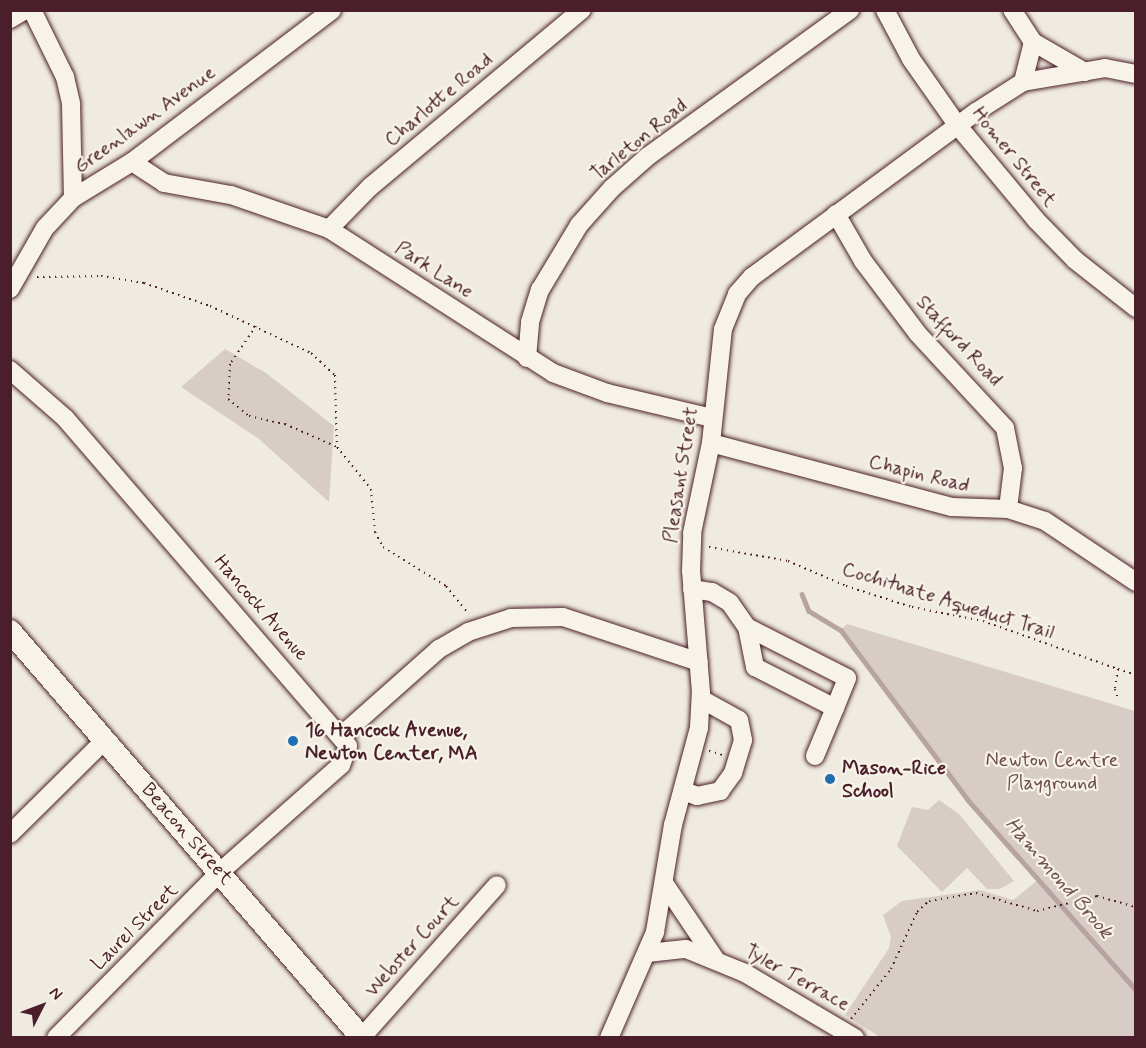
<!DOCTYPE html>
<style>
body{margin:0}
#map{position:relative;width:1146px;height:1048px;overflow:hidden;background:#f0ebe0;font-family:Mynerve,sans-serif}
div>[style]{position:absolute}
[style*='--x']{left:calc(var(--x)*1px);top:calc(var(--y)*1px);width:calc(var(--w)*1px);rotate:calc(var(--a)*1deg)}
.green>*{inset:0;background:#d8cdc6}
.stream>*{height:4.5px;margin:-2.25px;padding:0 2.25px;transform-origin:2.25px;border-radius:2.25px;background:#b7a4a2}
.path>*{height:2px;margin-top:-1px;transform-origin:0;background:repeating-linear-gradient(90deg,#4a1f2b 0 1.5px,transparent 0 6px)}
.roads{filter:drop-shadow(0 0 2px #4a1f2b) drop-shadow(0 0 2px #4a1f2b)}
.minor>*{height:18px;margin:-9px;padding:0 9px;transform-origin:9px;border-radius:9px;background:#f7f3e8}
.major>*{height:22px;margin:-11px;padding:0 11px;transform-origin:11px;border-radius:11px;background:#f7f3e8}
.dots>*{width:16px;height:16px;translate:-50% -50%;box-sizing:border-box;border:3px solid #f7f3e8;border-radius:50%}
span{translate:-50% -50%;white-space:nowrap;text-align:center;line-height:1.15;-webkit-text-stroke:4.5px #f7f3e8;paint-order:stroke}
.street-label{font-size:20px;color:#4a1f2b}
.poi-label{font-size:20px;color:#4a1f2b;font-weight:700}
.left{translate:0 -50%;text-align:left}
.park-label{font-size:20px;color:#6e4a52}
.water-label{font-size:21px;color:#704e55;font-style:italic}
.frame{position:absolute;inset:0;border:12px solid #4a1f2b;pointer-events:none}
.north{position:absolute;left:12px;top:976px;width:60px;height:60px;-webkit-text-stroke:4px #f7f3e8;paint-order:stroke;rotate:48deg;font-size:16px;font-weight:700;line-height:24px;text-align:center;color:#4a1f2b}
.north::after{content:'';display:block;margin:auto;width:21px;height:27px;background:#4a1f2b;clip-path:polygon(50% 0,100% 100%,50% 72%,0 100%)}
</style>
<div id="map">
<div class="green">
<div style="clip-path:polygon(225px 349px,266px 373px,334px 426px,329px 502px,259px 439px,181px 387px)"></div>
<div style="clip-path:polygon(847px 624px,1135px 711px,1135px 1037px,880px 1037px,845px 1015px,889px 948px,891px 937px,883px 915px,902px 901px,980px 890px,1013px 900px,1038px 880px,968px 800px,841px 630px)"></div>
<div style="clip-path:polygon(939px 800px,959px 814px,1014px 881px,1000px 889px,987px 889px,967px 868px,942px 892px,897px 846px,912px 807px,928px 810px)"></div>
</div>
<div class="stream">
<div style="--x:802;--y:594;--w:18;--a:68"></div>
<div style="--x:809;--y:611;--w:37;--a:31"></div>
<div style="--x:841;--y:630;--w:212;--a:53.2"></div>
<div style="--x:968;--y:800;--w:254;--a:48.5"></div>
</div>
<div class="path">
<div style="--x:37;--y:277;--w:64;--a:-0.9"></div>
<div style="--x:101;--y:276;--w:44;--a:9.2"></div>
<div style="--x:144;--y:283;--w:70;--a:19.2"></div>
<div style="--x:210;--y:306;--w:111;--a:25"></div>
<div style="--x:311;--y:353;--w:33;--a:43"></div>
<div style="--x:335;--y:375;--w:72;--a:88.4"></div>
<div style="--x:256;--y:326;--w:46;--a:124.4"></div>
<div style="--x:230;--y:364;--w:35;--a:93"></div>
<div style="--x:228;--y:399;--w:27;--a:39"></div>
<div style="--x:249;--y:416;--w:37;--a:13"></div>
<div style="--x:285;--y:424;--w:57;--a:23.9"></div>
<div style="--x:337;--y:447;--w:54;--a:51"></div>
<div style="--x:371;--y:489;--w:43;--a:84.7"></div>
<div style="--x:375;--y:532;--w:17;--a:62"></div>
<div style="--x:383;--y:547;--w:74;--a:31.8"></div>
<div style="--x:446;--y:586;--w:36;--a:51"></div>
<div style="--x:709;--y:547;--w:80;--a:10"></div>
<div style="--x:788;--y:561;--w:63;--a:23.3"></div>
<div style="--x:846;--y:586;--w:69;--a:17.7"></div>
<div style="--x:912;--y:607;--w:72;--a:11.2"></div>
<div style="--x:983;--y:621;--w:143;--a:19.6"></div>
<div style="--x:1118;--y:669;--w:20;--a:99"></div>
<div style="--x:1115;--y:689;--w:10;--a:73"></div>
<div style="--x:1118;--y:669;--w:19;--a:18"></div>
<div style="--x:709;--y:751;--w:15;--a:16"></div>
<div style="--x:851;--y:1019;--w:64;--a:-51.3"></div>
<div style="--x:891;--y:969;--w:63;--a:-65.5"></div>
<div style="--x:917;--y:912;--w:16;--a:-43"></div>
<div style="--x:929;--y:901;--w:48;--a:-9.7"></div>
<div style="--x:976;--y:893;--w:64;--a:16.4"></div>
<div style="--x:1037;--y:911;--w:62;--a:-14"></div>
<div style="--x:1097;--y:896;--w:41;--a:15.8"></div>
</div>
<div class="roads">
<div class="minor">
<div style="--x:32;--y:10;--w:75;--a:63.8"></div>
<div style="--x:65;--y:77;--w:28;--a:77"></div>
<div style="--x:71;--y:104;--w:94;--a:88.8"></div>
<div style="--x:885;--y:10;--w:55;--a:62"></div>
<div style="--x:911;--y:59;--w:82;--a:55"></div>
<div style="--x:958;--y:126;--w:122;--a:50.3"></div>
<div style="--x:1036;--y:220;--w:56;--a:45.7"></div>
<div style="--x:1075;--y:260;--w:78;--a:38.2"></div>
<div style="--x:10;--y:19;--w:17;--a:-31"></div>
<div style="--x:1033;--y:42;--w:60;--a:30"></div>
<div style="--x:1023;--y:82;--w:83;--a:-9.7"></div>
<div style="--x:1105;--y:68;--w:32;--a:11"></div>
<div style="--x:132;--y:162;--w:38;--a:33"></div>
<div style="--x:164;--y:183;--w:68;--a:10.2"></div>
<div style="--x:231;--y:195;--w:104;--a:19.1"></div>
<div style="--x:329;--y:229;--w:266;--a:32.7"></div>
<div style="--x:553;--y:373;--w:58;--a:20.3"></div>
<div style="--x:607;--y:393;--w:108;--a:13.4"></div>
<div style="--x:836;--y:214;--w:54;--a:60.1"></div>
<div style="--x:863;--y:261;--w:91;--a:53"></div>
<div style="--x:918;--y:334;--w:128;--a:47.2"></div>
<div style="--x:1005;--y:428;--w:41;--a:78.7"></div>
<div style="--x:1013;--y:468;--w:41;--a:97"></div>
<div style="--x:329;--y:229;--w:59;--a:-45.7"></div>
<div style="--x:370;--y:187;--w:276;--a:-39.9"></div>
<div style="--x:10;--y:289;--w:70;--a:-60.2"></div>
<div style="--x:45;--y:228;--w:41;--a:-47"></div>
<div style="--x:73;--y:198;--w:69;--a:-31.4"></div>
<div style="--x:132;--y:162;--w:251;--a:-37.2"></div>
<div style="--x:527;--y:358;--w:36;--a:-85"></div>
<div style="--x:530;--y:322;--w:34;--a:-73"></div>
<div style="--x:540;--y:290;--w:76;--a:-59"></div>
<div style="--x:579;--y:225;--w:50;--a:-48.3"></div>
<div style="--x:612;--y:188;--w:47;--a:-41.5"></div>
<div style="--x:647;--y:157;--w:251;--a:-35.9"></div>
<div style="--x:10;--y:370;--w:73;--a:41.1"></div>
<div style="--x:65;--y:418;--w:433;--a:49.2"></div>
<div style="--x:348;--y:746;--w:20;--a:110"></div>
<div style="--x:341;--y:765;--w:162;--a:138.5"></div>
<div style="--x:220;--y:872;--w:233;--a:134.7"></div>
<div style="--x:711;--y:443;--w:249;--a:14.9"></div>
<div style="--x:952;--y:507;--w:56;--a:2"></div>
<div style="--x:1008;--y:509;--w:39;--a:18"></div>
<div style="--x:1045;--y:521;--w:110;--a:33.8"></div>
<div style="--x:692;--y:589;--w:20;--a:9"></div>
<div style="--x:712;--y:592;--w:21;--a:31"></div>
<div style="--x:730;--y:603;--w:29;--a:55"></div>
<div style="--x:747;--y:627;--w:41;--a:78.7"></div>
<div style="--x:755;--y:667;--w:90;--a:27.1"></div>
<div style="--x:835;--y:708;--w:32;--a:-68"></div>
<div style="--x:847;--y:678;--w:112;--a:-153"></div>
<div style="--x:342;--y:735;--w:130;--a:-41.6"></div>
<div style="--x:439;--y:649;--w:34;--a:-30"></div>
<div style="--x:468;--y:632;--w:45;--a:-18"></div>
<div style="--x:511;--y:618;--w:52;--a:-1.1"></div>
<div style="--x:563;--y:617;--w:143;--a:18.3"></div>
<div style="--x:815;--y:756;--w:52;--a:-67.4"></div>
<div style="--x:684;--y:791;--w:14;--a:21"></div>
<div style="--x:697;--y:796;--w:24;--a:-12"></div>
<div style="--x:720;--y:791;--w:22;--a:-54"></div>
<div style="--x:733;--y:773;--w:34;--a:-73"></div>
<div style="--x:743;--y:740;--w:20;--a:-101"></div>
<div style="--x:739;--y:720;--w:43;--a:-151.1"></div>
<div style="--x:10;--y:834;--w:134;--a:-44.7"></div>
<div style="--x:664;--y:883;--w:92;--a:56.1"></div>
<div style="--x:647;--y:953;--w:39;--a:-6"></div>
<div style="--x:686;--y:949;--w:64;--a:22.1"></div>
<div style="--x:745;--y:973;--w:128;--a:30.6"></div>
<div style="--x:362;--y:1037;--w:203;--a:-48.4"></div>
<div style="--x:609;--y:1038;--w:116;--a:-66.5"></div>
<div style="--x:655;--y:932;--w:109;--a:-80.5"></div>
<div style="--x:673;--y:825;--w:100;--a:-75"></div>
<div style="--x:699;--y:728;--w:36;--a:-87"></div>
<div style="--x:701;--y:692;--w:121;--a:-94.7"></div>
<div style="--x:691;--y:571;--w:38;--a:-88"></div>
<div style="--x:692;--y:533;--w:92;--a:-78.1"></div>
<div style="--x:711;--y:443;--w:115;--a:-84"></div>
<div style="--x:723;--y:329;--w:38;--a:-68"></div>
<div style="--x:737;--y:294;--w:23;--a:-49"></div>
<div style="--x:752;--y:277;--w:278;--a:-36.4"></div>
<div style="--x:976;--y:112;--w:56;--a:-32.6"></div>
<div style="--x:1023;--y:82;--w:41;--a:-76"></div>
<div style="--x:1033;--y:42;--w:38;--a:-123"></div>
</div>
<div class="major">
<div style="--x:10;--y:631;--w:538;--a:49.14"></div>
</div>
</div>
<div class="dots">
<div style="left:293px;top:741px;background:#1f6fb2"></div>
<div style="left:830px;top:779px;background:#1f6fb2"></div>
</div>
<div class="street-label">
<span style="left:439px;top:100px;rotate:-40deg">Charlotte Road</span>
<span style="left:145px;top:120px;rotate:-36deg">Greenlawn Avenue</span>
<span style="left:639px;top:140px;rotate:-39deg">Tarleton Road</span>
<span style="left:1014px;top:157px;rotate:51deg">Homer Street</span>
<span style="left:434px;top:270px;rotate:33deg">Park Lane</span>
<span style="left:959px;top:341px;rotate:47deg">Stafford Road</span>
<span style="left:919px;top:474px;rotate:14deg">Chapin Road</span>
<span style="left:681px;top:475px;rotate:-81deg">Pleasant Street</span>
<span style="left:948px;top:601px;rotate:17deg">Cochituate Aqueduct Trail</span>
<span style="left:261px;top:608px;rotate:49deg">Hancock Avenue</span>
<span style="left:187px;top:834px;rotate:49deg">Beacon Street</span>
<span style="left:135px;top:927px;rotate:-45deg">Laurel Street</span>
<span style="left:412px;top:946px;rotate:-48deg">Webster Court</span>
<span style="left:797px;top:978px;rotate:29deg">Tyler Terrace</span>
</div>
<div class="poi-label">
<span class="left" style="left:305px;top:742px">16 Hancock Avenue,<br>Newton Center, MA</span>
<span class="left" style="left:842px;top:780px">Mason-Rice<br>School</span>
</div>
<div class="park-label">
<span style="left:1052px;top:772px">Newton Centre<br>Playground</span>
</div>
<div class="water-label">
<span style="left:1059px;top:878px;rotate:49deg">Hammond Brook</span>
</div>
<div class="frame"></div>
<div class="north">N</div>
</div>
